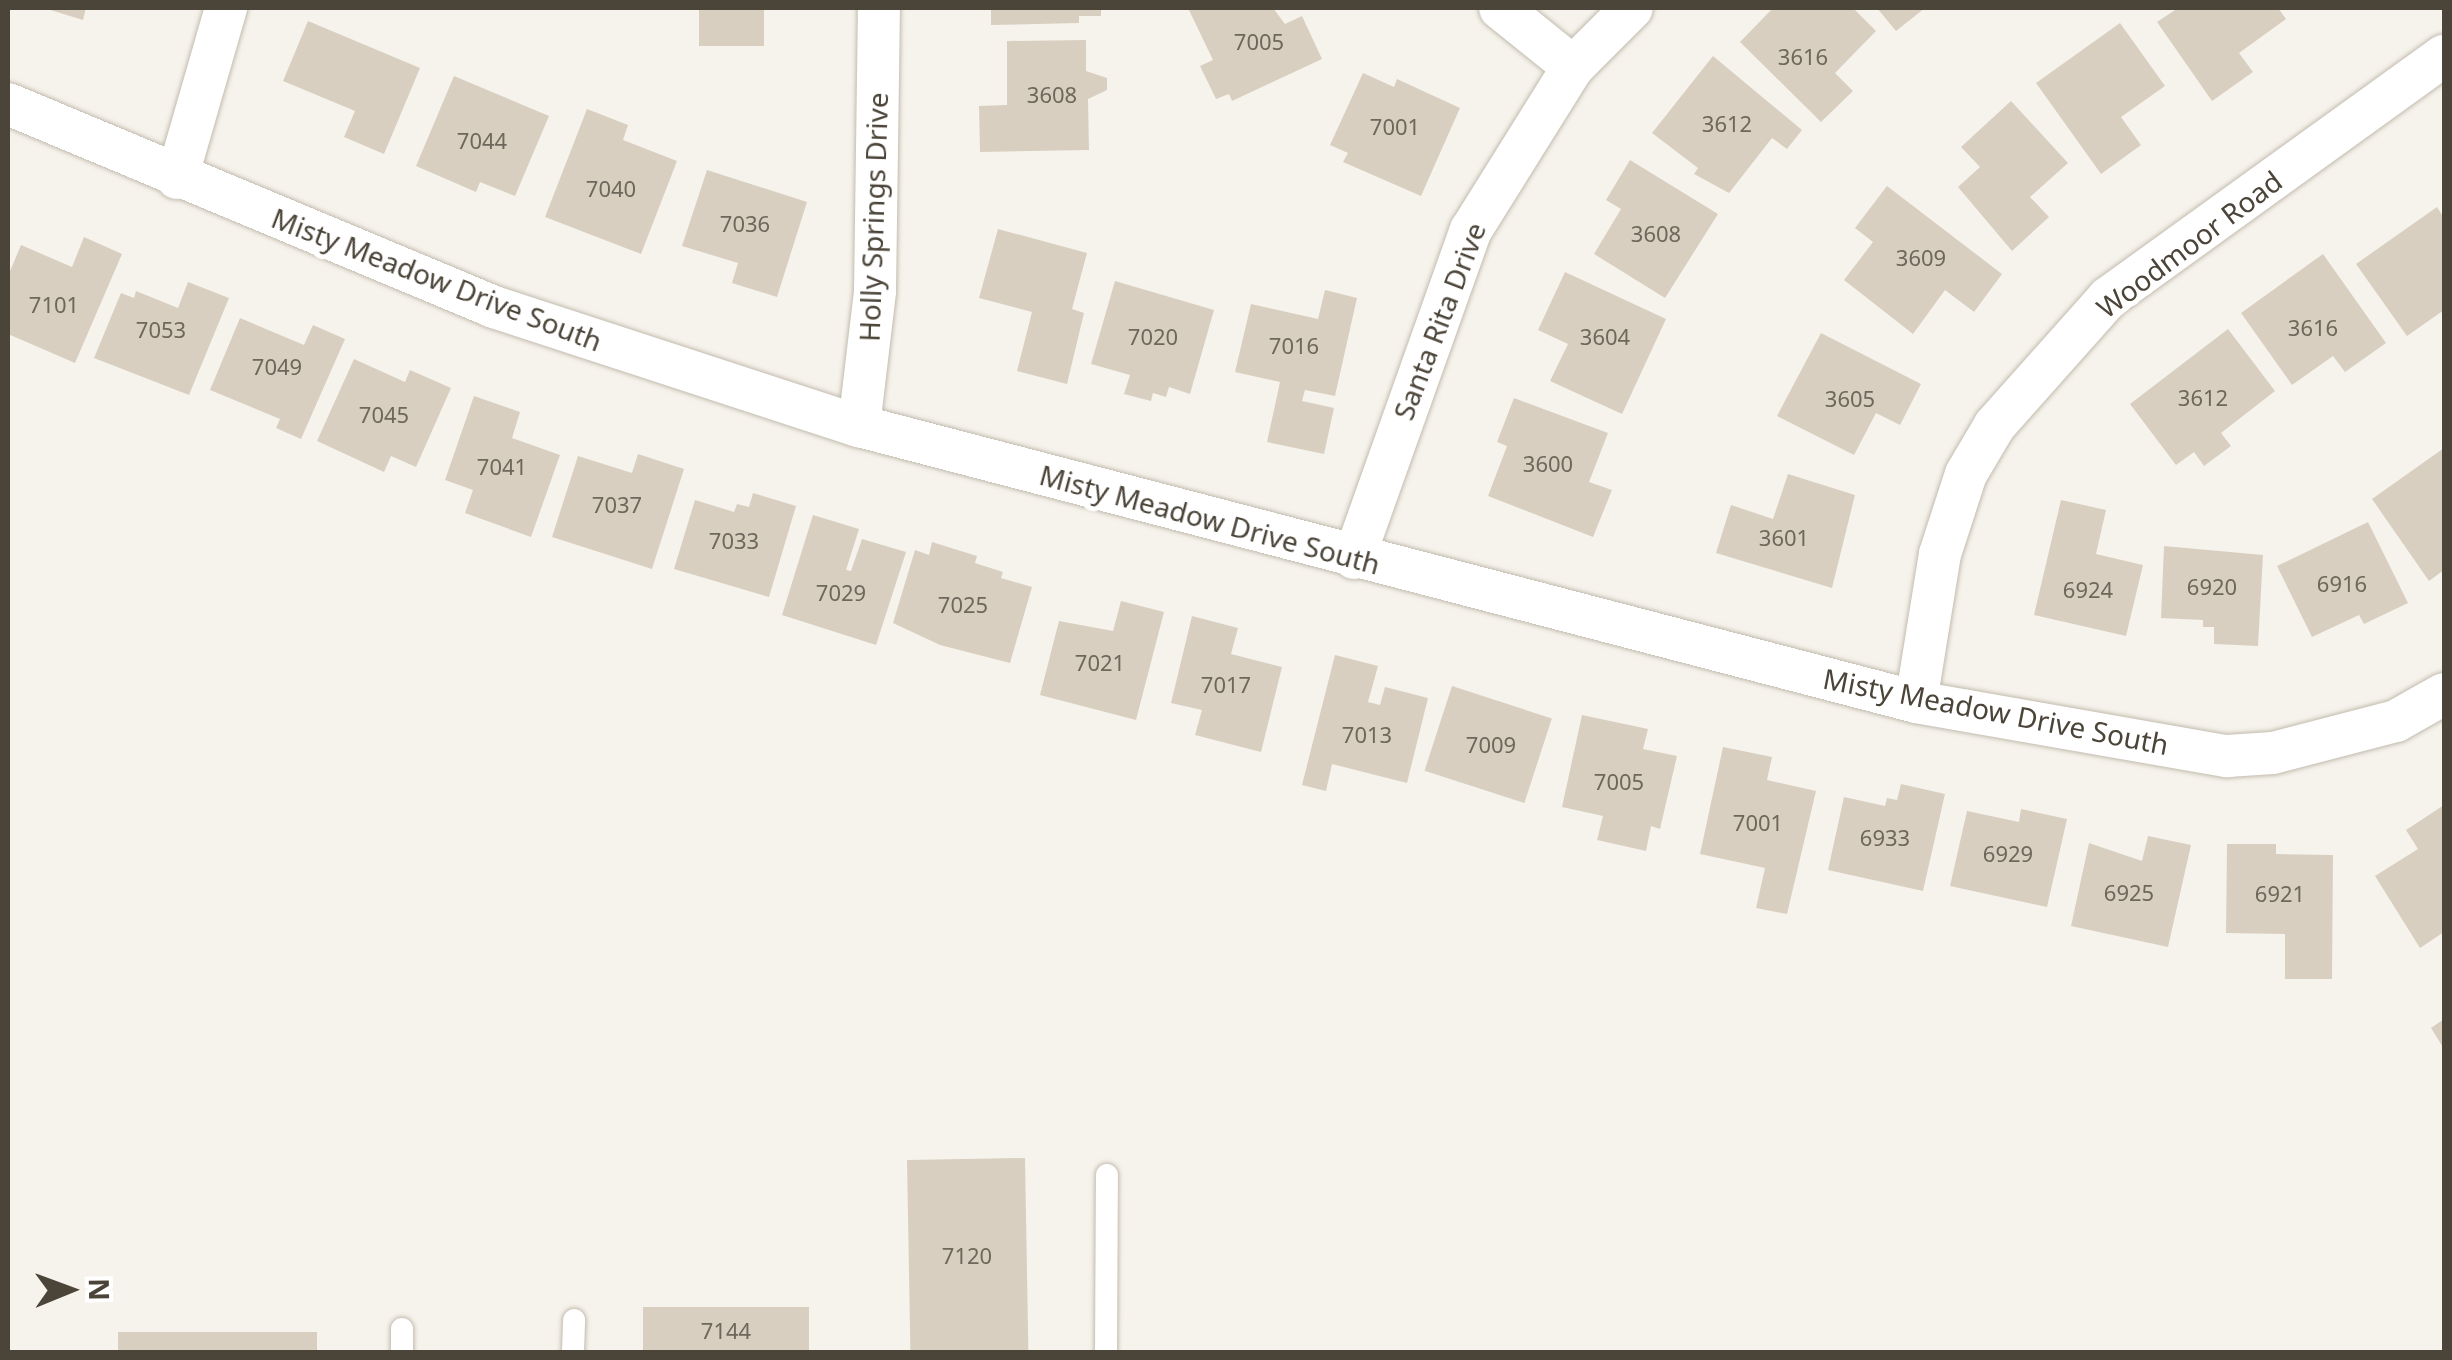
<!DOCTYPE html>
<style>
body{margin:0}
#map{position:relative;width:2452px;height:1360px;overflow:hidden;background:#f6f3ec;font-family:"Noto Sans",sans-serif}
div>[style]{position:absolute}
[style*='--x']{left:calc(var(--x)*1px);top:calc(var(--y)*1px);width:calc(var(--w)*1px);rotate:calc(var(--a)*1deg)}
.building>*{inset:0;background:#d8cfc1;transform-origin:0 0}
.roads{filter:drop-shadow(0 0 2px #c2bbae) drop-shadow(0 0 2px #c2bbae)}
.service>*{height:22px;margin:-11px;padding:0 11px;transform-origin:11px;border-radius:11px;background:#fff}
.minor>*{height:42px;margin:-21px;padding:0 21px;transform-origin:21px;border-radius:21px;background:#fff}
span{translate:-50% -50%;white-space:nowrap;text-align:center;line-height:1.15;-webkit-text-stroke:10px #fff;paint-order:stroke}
.number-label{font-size:22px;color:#6e675b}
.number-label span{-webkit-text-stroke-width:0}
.street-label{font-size:28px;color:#4b4439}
.frame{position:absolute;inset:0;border:10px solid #4b4439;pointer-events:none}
.north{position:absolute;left:20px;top:1240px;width:100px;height:100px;-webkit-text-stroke:8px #fff;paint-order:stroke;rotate:89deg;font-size:28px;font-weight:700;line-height:40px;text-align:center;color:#4b4439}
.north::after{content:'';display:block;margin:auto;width:35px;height:45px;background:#4b4439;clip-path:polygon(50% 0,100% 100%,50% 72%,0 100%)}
</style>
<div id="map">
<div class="building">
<div style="clip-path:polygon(44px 8px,86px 8px,83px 20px)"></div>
<div style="left:699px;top:8px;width:65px;height:38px"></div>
<div style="clip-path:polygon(991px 8px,1101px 8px,1101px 16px,1079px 16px,1079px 23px,991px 25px)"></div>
<div style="clip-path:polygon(1188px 8px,1273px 8px,1285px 24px,1302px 16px,1322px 59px,1232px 101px,1229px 94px,1216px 99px,1200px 66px,1213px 60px)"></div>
<div style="clip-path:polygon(1773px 8px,1853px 8px,1876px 31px,1835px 73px,1853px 91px,1821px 122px,1740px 42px)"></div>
<div style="clip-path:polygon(1877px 8px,1925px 8px,1896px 31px)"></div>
<div style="clip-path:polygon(2178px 8px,2278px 8px,2286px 19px,2239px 53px,2253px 72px,2212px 101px,2157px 22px)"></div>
<div style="clip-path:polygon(308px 21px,420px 68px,384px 154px,344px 137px,355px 111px,283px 81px)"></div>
<div style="clip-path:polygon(2120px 23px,2165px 86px,2121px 117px,2141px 145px,2101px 174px,2036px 83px)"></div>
<div style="clip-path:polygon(1086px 40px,1086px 71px,1107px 78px,1107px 90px,1088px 99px,1089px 150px,980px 152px,979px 106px,1007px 105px,1007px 41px)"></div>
<div style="clip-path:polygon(1713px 56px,1802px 130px,1787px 149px,1772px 138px,1729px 193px,1694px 174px,1698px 168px,1652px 133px)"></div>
<div style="clip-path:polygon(1363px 73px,1394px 87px,1397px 79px,1460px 108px,1421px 196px,1343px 162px,1348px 153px,1330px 145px)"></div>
<div style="clip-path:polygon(454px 76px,549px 116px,515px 196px,480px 182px,476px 192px,416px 166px)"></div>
<div style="clip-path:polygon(2011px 101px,2068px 163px,2030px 197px,2049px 217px,2012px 251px,1958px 187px,1980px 167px,1961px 147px)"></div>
<div style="clip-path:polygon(587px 109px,628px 125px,623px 140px,677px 161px,641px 254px,545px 217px)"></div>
<div style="clip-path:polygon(1630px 160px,1718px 214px,1665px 298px,1594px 254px,1621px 209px,1606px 200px)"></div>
<div style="clip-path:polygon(707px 170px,807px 202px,777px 297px,732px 283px,738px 263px,682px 246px)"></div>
<div style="clip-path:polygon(1887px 186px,2002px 274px,1974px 312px,1945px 290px,1913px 334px,1844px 280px,1873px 242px,1855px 228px)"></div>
<div style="clip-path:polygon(2437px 207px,2444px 218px,2444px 310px,2407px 336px,2356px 264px)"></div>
<div style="clip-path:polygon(998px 229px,1087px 253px,1072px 309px,1084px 313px,1067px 384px,1017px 371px,1032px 312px,979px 298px)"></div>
<div style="clip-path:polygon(84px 237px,122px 254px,75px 363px,8px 334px,8px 276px,21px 245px,72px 267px)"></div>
<div style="clip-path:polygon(2323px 254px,2386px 343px,2345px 372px,2333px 356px,2292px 385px,2241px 313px)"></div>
<div style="clip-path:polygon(1565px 272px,1666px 319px,1622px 414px,1550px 381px,1568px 344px,1538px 330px)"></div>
<div style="clip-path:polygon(1115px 281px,1214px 310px,1190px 394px,1169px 387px,1166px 397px,1153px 393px,1151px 401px,1124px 394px,1130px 375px,1091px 364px)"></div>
<div style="clip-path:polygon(188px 282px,229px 298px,189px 395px,94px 358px,121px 293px,134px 298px,136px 291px,178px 308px)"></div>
<div style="clip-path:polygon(1325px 290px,1357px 298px,1335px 396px,1305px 390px,1302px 401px,1334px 408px,1324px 454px,1267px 442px,1280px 382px,1235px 372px,1251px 304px,1318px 319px)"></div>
<div style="clip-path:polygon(240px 318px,304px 345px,313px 325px,345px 339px,301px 439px,276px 428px,280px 419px,210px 390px)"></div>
<div style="clip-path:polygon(2228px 329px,2275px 391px,2221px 433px,2231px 446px,2204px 466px,2194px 452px,2176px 465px,2130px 404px)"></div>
<div style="clip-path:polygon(1821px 333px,1921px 384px,1900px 425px,1876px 413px,1854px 455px,1777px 416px)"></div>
<div style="clip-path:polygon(354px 359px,405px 382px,410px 370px,451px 388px,416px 467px,391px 456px,384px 472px,317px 441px)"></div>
<div style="clip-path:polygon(474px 396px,520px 412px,512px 438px,560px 455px,531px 537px,465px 513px,473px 490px,445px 480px)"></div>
<div style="clip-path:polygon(1514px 398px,1608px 433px,1589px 482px,1612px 490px,1593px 537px,1488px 496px,1507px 446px,1497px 442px)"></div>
<div style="clip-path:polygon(2444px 448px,2444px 570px,2429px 581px,2372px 499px)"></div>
<div style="clip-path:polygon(638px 454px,684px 469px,652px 569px,552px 537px,578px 456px,632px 473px)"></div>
<div style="clip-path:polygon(1788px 474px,1855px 495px,1832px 588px,1716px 553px,1731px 505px,1773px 519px)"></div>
<div style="clip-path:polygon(753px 493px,796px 506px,769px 597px,674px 569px,695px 500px,734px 512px,737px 504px,749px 507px)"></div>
<div style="clip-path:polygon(2061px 500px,2106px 510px,2096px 554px,2143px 565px,2126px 636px,2034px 615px)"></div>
<div style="clip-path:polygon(813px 515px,859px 529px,846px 570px,851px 571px,862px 539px,906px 552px,876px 645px,782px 615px)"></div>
<div style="clip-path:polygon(2368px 522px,2408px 603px,2364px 624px,2359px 615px,2312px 637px,2277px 566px)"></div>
<div style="clip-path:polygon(932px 542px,977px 556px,975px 563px,1003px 572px,1001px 578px,1032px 587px,1010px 663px,940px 645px,893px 623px,915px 550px,929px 555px)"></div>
<div style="clip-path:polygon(2164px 546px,2263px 555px,2258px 646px,2214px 644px,2214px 627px,2203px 627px,2203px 620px,2161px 618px)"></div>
<div style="clip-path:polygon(1121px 601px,1164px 612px,1136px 720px,1040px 695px,1059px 621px,1113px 631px)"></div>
<div style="clip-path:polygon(1192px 616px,1238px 628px,1231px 654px,1282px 667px,1261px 752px,1195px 735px,1202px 710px,1171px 703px)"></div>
<div style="clip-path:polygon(1335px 655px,1378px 666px,1368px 702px,1380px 705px,1385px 687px,1428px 698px,1407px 783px,1332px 764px,1326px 791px,1302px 785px)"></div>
<div style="left:1452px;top:686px;width:105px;height:89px;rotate:18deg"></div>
<div style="clip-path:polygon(1582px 715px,1648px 729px,1643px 749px,1677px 756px,1660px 829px,1651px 826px,1646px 851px,1597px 840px,1603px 816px,1562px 807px)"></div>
<div style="clip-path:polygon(1723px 747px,1772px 757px,1767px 780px,1816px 791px,1787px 914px,1756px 908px,1765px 868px,1700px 854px)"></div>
<div style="clip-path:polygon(1901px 784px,1945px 794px,1923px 891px,1828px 870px,1844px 797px,1885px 806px,1887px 798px,1897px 800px)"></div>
<div style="clip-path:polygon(2444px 805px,2444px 932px,2420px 948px,2375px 876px,2418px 849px,2406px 830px)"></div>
<div style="clip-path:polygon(2021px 809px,2067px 819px,2047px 907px,1950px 886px,1967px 811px,2019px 822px)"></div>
<div style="clip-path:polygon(2148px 836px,2191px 845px,2168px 947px,2071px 926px,2089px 843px,2142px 861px)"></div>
<div style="clip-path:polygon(2227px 844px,2276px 844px,2276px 854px,2333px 855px,2332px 979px,2285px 979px,2285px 934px,2226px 933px)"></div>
<div style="clip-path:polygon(2444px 1019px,2444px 1049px,2431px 1028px)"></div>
<div style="left:1025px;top:1158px;width:194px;height:118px;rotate:89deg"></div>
<div style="left:809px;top:1307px;width:45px;height:166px;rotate:90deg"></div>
<div style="left:317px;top:1332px;width:20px;height:199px;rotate:90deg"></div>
</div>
<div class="roads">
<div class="service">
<div style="--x:402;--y:1352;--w:23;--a:-90"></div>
<div style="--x:573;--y:1352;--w:32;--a:-88"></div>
<div style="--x:1106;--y:1352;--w:177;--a:-89.7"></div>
</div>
<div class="minor">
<div style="--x:1500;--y:8;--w:94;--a:38.9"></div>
<div style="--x:8;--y:104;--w:527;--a:22.67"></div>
<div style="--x:494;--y:307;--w:384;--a:18.1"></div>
<div style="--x:859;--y:426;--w:1092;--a:14.63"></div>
<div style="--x:1916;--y:702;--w:316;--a:9.9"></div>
<div style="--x:2227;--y:756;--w:46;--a:-3.7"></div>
<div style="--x:2273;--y:753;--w:127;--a:-14.6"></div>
<div style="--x:2396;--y:721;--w:55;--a:-29.4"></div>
<div style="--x:177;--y:178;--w:177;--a:-73.9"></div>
<div style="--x:859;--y:426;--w:136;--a:-83.2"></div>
<div style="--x:875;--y:291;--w:283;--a:-89.2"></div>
<div style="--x:1354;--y:558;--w:348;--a:-70.4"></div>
<div style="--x:1471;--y:230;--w:192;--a:-58"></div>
<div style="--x:1573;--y:67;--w:83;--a:-45"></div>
<div style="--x:1916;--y:702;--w:150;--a:-80.8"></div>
<div style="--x:1940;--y:554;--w:84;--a:-72"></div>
<div style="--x:1966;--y:474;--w:57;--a:-59.4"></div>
<div style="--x:1995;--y:425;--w:170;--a:-48.3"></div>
<div style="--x:2108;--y:298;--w:414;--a:-35.8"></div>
</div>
</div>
<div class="number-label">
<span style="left:1259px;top:42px">7005</span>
<span style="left:1803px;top:57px">3616</span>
<span style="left:1052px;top:95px">3608</span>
<span style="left:1727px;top:124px">3612</span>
<span style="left:1395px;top:127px">7001</span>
<span style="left:482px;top:141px">7044</span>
<span style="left:611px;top:189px">7040</span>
<span style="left:745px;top:224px">7036</span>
<span style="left:1656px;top:234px">3608</span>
<span style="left:1921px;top:258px">3609</span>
<span style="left:54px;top:305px">7101</span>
<span style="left:2313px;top:328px">3616</span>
<span style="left:161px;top:330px">7053</span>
<span style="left:1153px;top:337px">7020</span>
<span style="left:1605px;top:337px">3604</span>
<span style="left:1294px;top:346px">7016</span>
<span style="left:277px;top:367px">7049</span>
<span style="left:2203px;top:398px">3612</span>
<span style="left:1850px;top:399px">3605</span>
<span style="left:384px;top:415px">7045</span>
<span style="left:1548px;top:464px">3600</span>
<span style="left:502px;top:467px">7041</span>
<span style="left:617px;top:505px">7037</span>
<span style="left:1784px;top:538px">3601</span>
<span style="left:734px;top:541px">7033</span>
<span style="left:2342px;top:584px">6916</span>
<span style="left:2212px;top:587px">6920</span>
<span style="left:2088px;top:590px">6924</span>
<span style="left:841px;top:593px">7029</span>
<span style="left:963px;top:605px">7025</span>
<span style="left:1100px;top:663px">7021</span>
<span style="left:1226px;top:685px">7017</span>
<span style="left:1367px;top:735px">7013</span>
<span style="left:1491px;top:745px">7009</span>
<span style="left:1619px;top:782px">7005</span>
<span style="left:1758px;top:823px">7001</span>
<span style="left:1885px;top:838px">6933</span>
<span style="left:2008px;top:854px">6929</span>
<span style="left:2129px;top:893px">6925</span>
<span style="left:2280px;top:894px">6921</span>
<span style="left:967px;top:1256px">7120</span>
<span style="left:726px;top:1331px">7144</span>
</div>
<div class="street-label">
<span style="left:873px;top:217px;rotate:-88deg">Holly Springs Drive</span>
<span style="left:2189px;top:244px;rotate:-37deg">Woodmoor Road</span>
<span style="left:437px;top:279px;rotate:21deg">Misty Meadow Drive South</span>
<span style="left:1439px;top:321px;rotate:-69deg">Santa Rita Drive</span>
<span style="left:1210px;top:519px;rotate:15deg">Misty Meadow Drive South</span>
<span style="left:1996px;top:711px;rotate:11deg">Misty Meadow Drive South</span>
</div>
<div class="frame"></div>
<div class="north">N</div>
</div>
